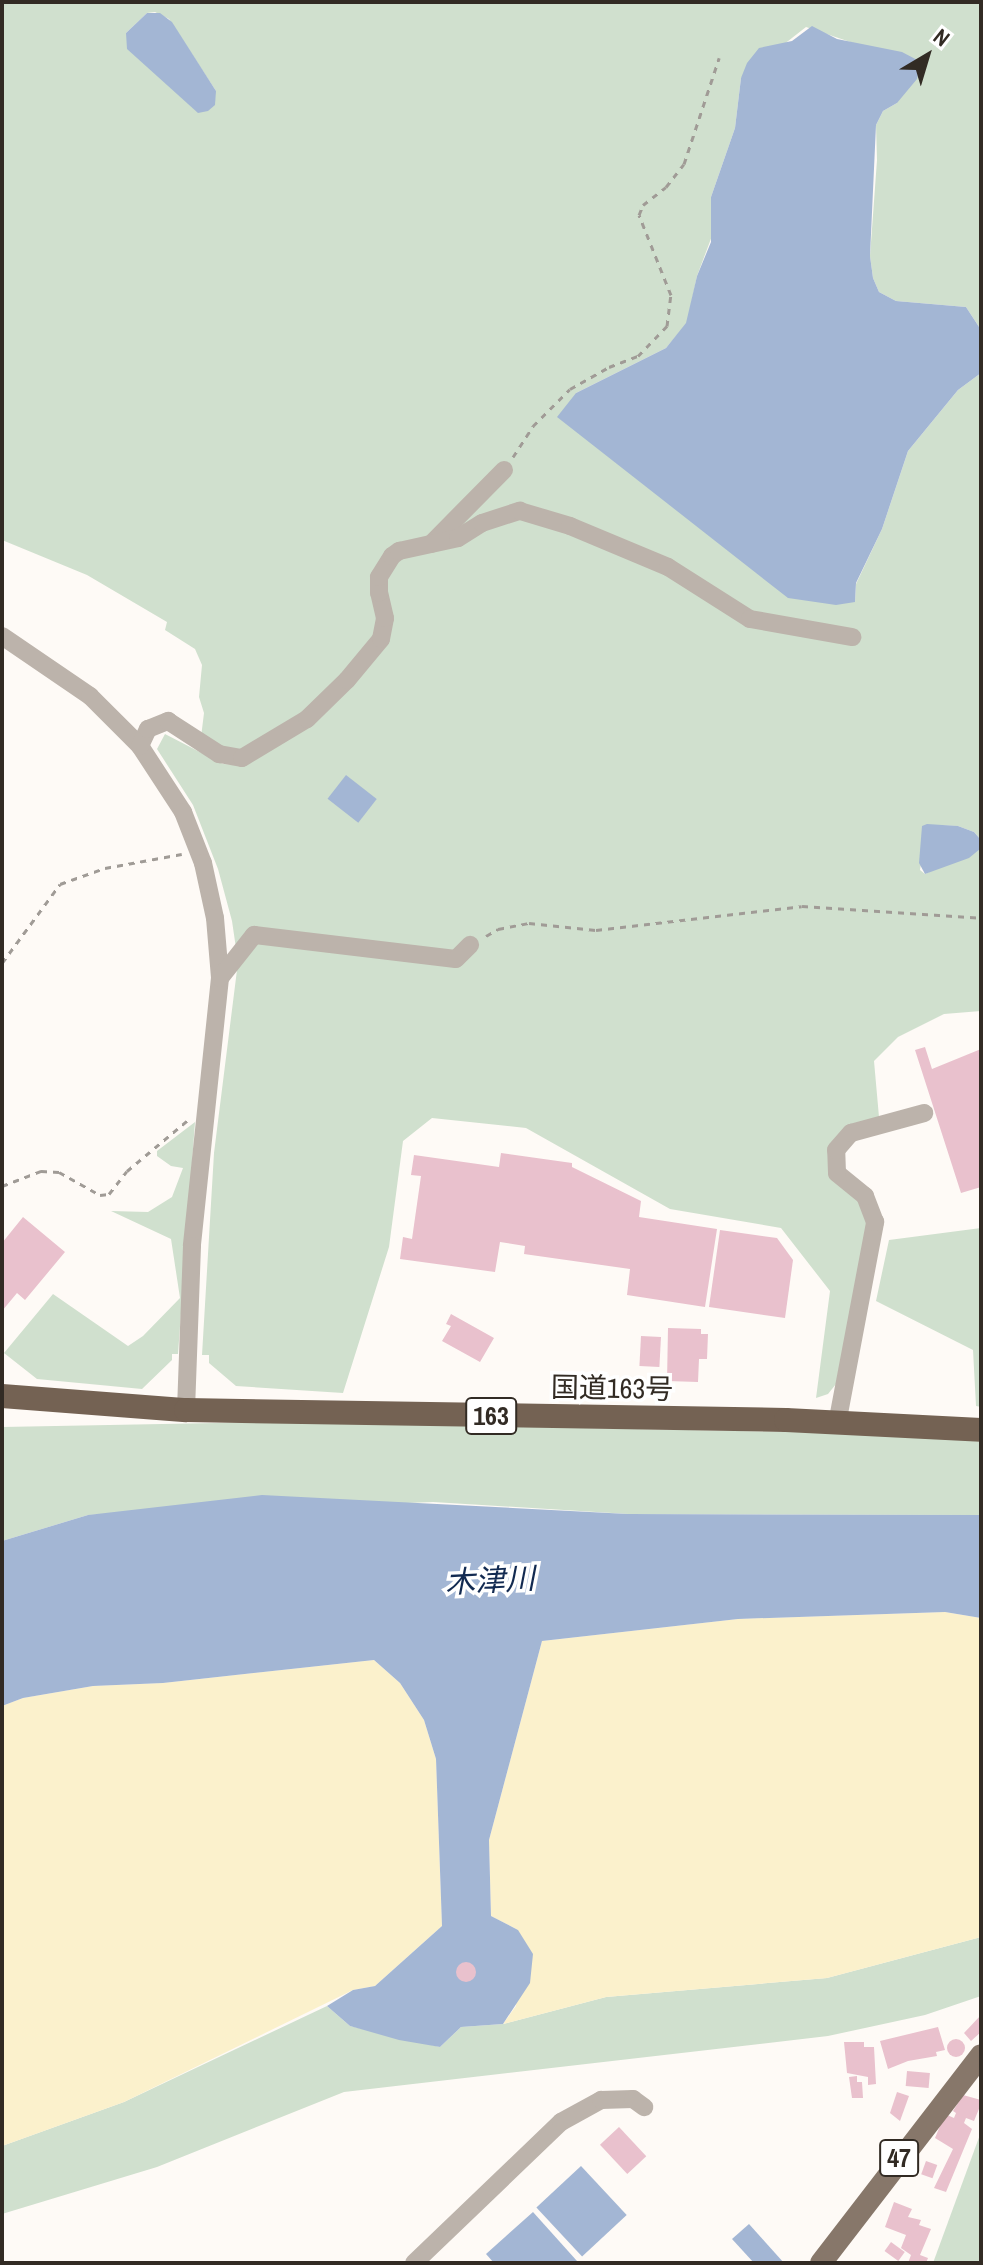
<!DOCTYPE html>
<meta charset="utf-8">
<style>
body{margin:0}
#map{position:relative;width:983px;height:2265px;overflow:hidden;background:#fefaf6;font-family:"Archivo Narrow","Noto Sans JP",sans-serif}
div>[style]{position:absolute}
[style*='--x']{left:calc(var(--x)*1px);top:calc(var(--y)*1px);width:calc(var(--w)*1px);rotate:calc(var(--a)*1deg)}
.green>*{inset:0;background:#d0e0ce}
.sand>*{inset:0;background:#fbf1cc}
.water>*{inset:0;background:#a3b6d4;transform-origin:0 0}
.building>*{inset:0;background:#e9c1cd;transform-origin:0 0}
.round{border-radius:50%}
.path>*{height:3px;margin-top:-1.5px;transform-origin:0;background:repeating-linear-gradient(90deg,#a09b96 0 6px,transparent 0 12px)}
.minor>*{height:18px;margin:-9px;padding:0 9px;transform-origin:9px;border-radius:9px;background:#bcb3ab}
.major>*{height:22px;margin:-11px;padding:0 11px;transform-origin:11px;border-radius:11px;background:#87776a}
.highway>*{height:24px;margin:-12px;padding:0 12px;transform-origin:12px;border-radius:12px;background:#746253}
span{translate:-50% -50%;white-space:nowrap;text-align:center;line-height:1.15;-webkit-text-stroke:7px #fff;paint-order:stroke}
.shield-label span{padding:2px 6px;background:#fff;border:2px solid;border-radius:6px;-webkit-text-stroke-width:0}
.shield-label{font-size:26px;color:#322b24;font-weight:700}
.street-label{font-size:28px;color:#322b24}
.water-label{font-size:30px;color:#122a51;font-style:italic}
.frame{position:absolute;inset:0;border:4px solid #322b24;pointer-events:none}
.north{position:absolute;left:887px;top:16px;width:80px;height:80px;-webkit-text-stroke:6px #fff;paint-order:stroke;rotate:38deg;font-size:22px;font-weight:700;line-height:32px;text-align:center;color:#322b24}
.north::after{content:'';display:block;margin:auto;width:28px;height:36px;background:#322b24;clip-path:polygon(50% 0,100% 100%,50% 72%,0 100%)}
</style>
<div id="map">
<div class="green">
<div style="clip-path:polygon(evenodd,2px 2px,981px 2px,981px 330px,966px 307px,896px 301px,879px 292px,873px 278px,870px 256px,877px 160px,876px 125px,883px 111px,897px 103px,865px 47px,806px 27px,741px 78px,735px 128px,711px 197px,712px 236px,697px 276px,687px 323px,666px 348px,576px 393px,855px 602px,856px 584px,882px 529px,908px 451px,958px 390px,981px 373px,981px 840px,974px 832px,958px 826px,927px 825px,920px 870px,925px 874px,981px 846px,981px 1011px,944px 1014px,898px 1037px,874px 1061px,879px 1117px,831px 1146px,868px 1222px,836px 1384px,828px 1394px,816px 1398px,830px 1291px,781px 1228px,670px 1209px,526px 1128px,432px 1118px,403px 1141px,389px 1247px,343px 1393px,236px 1386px,209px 1363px,209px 1355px,202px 1355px,214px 1153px,238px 962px,232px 921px,218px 869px,193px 805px,157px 749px,165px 734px,223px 764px,242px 765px,201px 737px,204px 713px,199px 697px,202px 665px,195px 649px,165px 630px,167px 622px,87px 575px,2px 540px,2px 2px,155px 12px,169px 19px,216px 91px,126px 33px,147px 13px,155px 12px)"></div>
<div style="clip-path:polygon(195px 1122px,178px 1354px,172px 1354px,172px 1360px,142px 1389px,37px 1379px,4px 1353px,53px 1294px,128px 1346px,143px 1336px,180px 1298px,171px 1239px,111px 1211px,148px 1212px,172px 1197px,183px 1168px,171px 1166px,157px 1156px,157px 1151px)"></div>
<div style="clip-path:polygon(981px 1228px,981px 1407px,976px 1406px,973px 1350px,876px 1301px,889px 1240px)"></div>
<div style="clip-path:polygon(271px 1422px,848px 1433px,981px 1441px,981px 1515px,628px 1514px,433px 1502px,88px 1515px,2px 1541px,2px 1427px)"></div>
<div style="clip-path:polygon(981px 1937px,981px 1996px,925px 2015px,828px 2036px,344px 2092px,157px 2167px,2px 2214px,2px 2146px,124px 2102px,327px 2006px,350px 2026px,440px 2047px,461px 2027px,503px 2024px,606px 1997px,827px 1978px)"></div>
<div style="clip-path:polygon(981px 2132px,981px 2263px,933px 2263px)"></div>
</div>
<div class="sand">
<div style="clip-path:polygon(945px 1612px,981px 1618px,981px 1937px,827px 1978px,606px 1997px,503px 2024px,516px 2006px,518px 1930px,491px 1916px,489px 1840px,542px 1641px,738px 1619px)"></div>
<div style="clip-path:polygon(374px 1660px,400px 1683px,424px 1720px,436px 1759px,442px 1926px,375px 1986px,353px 1990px,124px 2102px,2px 2146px,2px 1706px,23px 1698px,93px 1686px,163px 1683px)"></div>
</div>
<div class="water">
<div style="clip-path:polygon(147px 13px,160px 13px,172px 22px,216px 91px,215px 105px,208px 111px,198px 113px,127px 49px,126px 33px)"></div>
<div style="clip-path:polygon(812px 26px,837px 39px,902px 52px,921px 62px,917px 79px,897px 103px,883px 111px,876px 125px,870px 256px,873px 278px,879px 292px,896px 301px,966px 307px,981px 330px,981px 373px,958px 390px,908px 451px,882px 529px,856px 583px,855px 602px,836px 605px,788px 598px,557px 417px,576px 393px,666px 348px,686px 323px,697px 276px,711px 242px,711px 197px,735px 128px,741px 78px,747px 63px,759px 48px,792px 41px)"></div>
<div style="left:346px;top:775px;width:39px;height:30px;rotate:38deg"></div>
<div style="clip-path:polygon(927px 824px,958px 826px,974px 832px,981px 840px,980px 849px,969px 858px,925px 874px,919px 863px,922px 826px)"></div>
<div style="clip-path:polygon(262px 1495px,628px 1514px,981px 1515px,981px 1618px,945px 1612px,738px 1619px,542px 1641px,489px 1840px,491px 1916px,518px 1930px,533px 1954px,530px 1983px,503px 2024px,461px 2027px,440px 2047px,399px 2040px,350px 2026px,327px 2006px,353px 1990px,375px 1986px,442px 1926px,436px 1759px,424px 1720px,400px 1683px,374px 1660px,163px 1683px,93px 1686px,23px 1698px,2px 1706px,2px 1541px,88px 1515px)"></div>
<div style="left:581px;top:2166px;width:67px;height:61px;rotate:47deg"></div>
<div style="clip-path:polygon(533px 2212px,577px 2261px,576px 2263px,494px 2263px,486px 2254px)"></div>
<div style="clip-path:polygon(749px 2224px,784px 2263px,754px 2263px,732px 2239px)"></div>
</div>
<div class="building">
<div style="clip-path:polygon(925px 1047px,932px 1069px,981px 1049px,981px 1187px,961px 1193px,915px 1050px)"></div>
<div style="clip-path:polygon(501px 1153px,572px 1163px,572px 1167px,641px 1201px,639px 1217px,717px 1229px,705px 1307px,627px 1295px,630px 1269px,524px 1254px,525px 1246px,500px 1242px,495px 1272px,400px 1259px,403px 1237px,412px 1239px,421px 1176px,411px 1175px,414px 1155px,499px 1167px)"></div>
<div style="clip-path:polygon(23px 1217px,65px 1252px,25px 1300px,17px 1293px,2px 1311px,2px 1243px)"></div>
<div style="clip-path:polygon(720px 1230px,777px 1238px,793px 1260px,785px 1318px,709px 1307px)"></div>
<div style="clip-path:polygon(451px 1314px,494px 1338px,480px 1362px,442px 1341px,451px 1326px,446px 1324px)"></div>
<div style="clip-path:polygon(668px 1328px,701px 1329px,701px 1334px,708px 1334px,707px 1359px,699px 1359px,698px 1382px,667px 1381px)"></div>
<div style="left:641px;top:1336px;width:20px;height:30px;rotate:3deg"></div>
<div class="round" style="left:456px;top:1962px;width:20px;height:20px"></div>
<div style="clip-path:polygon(981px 2015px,981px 2032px,971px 2041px,964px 2033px)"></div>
<div style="clip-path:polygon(938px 2027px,945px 2050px,936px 2052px,937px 2056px,908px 2061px,888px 2069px,880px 2041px)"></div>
<div class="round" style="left:947px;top:2039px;width:18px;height:18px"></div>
<div style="clip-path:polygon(844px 2042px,864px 2042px,864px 2047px,874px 2047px,876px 2084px,868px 2085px,868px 2077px,847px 2073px)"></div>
<div style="left:907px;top:2071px;width:23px;height:15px;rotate:5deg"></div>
<div style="clip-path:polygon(857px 2076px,857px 2082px,862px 2082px,863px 2098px,852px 2098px,849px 2077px)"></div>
<div style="clip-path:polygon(897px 2092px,909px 2096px,900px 2121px,890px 2113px)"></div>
<div style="clip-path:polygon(963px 2095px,981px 2100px,981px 2104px,974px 2121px,966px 2118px,964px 2123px,972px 2129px,946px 2192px,934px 2188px,953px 2149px,935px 2138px,945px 2114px,954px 2118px,956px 2113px,953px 2111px)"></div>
<div style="left:619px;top:2127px;width:40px;height:26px;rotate:47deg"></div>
<div style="left:926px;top:2161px;width:12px;height:14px;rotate:20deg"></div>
<div style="clip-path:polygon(894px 2202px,912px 2209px,908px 2217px,921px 2220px,919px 2225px,931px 2229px,920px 2255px,928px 2258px,926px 2263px,908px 2263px,911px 2255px,901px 2248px,906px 2235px,885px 2227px)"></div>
<div style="left:891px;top:2242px;width:17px;height:11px;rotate:36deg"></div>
</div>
<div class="path">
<div style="--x:513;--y:457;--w:37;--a:-57"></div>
<div style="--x:533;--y:426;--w:52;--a:-45"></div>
<div style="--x:570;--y:389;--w:45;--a:-29.4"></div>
<div style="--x:609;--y:367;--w:31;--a:-21"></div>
<div style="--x:638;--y:356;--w:42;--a:-46"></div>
<div style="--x:667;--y:326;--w:31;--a:-83"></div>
<div style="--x:671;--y:295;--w:86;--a:-111.8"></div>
<div style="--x:639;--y:215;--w:11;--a:-68"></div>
<div style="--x:643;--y:205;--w:29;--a:-38"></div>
<div style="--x:666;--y:187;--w:29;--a:-52"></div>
<div style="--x:684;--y:164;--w:112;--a:-71.7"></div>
<div style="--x:486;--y:936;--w:14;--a:-30"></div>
<div style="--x:498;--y:929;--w:32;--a:-11"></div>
<div style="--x:529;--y:923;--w:67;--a:6"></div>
<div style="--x:596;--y:930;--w:207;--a:-6.6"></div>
<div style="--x:802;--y:906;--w:179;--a:3.8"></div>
<div style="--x:2;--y:963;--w:98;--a:-53.7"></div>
<div style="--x:60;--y:884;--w:48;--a:-19.6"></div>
<div style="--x:105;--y:868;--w:78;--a:-10.3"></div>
<div style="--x:2;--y:1186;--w:42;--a:-21"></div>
<div style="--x:41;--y:1171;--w:18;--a:3"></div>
<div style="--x:59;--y:1172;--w:47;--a:29.3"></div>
<div style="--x:100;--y:1195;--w:9;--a:-6"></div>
<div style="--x:109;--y:1194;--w:29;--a:-52"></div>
<div style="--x:127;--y:1171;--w:80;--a:-39.9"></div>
</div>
<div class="minor">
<div style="--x:431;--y:544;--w:104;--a:-45.4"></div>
<div style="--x:2;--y:636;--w:107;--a:34.3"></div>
<div style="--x:90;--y:696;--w:71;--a:45"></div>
<div style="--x:140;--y:746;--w:79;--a:56.9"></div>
<div style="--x:183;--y:812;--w:55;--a:68.6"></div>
<div style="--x:203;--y:863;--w:56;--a:77.7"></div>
<div style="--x:215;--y:918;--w:60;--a:85.2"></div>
<div style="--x:220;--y:978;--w:269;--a:96"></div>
<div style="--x:192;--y:1246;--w:164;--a:92.1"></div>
<div style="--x:140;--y:746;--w:19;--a:-65"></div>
<div style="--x:148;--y:729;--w:22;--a:-22"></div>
<div style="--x:168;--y:721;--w:61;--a:32.9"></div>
<div style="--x:219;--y:754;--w:23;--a:10"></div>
<div style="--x:242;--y:758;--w:76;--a:-31"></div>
<div style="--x:307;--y:719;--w:56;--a:-44.3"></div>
<div style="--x:347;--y:680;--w:53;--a:-50.3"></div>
<div style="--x:381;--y:639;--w:21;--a:-79"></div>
<div style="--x:385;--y:618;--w:26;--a:-103"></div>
<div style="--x:379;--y:593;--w:16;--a:-90"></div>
<div style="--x:379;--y:577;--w:25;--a:-58"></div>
<div style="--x:392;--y:556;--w:9;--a:-36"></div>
<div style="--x:399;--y:551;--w:60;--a:-12.4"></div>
<div style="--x:458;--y:538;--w:28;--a:-32"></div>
<div style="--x:482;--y:523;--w:40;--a:-18"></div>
<div style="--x:520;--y:511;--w:52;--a:16.7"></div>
<div style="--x:570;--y:526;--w:106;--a:22.7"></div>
<div style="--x:668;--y:567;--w:97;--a:32.4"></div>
<div style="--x:750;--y:619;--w:104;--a:10"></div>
<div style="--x:220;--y:978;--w:55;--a:-51.7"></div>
<div style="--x:254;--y:935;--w:203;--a:6.8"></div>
<div style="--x:456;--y:959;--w:20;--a:-45"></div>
<div style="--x:837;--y:1424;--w:206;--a:-79.3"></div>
<div style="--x:875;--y:1222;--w:28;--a:-111"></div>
<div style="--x:865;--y:1196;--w:36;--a:-141"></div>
<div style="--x:837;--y:1173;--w:23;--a:-92"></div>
<div style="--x:836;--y:1150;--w:23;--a:-49"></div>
<div style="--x:851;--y:1133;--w:76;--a:-15.3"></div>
<div style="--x:414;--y:2263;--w:204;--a:-43.8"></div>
<div style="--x:561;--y:2122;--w:46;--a:-28.8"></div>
<div style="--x:601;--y:2100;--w:32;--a:-2"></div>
<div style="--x:633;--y:2099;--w:14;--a:36"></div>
</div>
<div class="major">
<div style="--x:821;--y:2263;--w:262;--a:-52.4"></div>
</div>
<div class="highway">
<div style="--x:2;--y:1396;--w:185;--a:4.4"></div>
<div style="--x:186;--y:1410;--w:600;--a:0.95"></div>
<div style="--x:786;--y:1420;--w:195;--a:2.9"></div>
</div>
<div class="shield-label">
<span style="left:491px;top:1416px">163</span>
<span style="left:899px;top:2158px">47</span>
</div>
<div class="street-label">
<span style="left:612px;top:1388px;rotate:1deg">国道163号</span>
</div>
<div class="water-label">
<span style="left:490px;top:1580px;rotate:-3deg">木津川</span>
</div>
<div class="frame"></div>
<div class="north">N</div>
</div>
